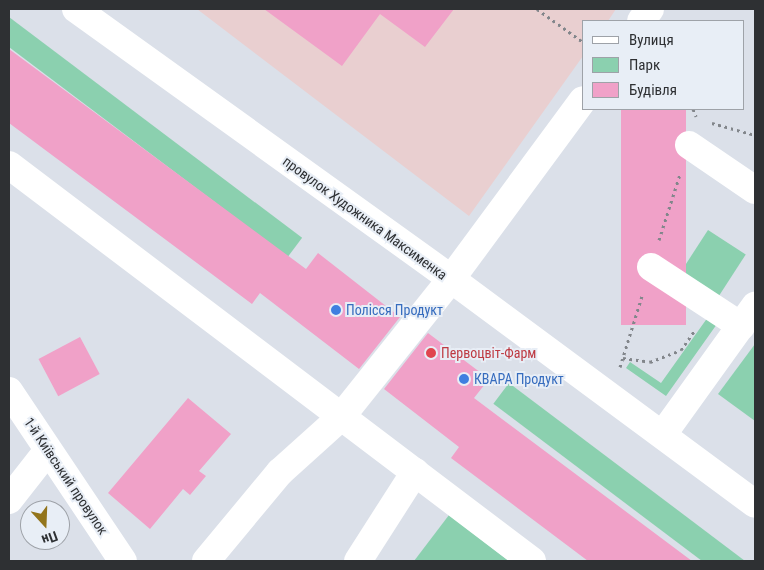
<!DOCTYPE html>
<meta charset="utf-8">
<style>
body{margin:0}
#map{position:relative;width:764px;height:570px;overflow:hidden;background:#dbe0e9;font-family:"Roboto Condensed",sans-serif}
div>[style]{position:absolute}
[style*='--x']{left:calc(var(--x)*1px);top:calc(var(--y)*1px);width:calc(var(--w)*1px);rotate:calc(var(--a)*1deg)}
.education>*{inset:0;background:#e9cfd0}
.green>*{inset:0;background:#8bd0af;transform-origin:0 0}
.building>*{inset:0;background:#f0a1c8;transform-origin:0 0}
.path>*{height:3px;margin-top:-1.5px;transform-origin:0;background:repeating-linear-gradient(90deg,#82868b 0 2.5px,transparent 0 6.5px)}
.minor>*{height:28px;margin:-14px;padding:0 14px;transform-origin:14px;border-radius:14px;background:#fff}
.dots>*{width:14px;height:14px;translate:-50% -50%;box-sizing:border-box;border:2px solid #e8eef6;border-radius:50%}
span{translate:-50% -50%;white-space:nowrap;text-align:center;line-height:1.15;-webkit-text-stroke:4px #e8eef6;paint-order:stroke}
.street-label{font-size:14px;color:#2e3033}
.shop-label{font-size:14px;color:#366cbe}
.left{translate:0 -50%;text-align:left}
.health-label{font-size:14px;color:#be3a42}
.frame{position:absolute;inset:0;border:10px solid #2e3033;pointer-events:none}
.legend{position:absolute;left:582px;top:20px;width:162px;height:90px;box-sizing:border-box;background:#e8eef6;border:1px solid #9ea2a8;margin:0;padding:6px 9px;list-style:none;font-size:15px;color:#2e3033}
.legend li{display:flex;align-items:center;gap:10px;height:25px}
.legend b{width:25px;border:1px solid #9ea2a8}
.north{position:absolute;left:20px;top:500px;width:50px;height:50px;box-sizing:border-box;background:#e8eef6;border:1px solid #9ea2a8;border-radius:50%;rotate:160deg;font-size:14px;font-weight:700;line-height:20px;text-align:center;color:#2e3033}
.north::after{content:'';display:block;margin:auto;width:18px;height:22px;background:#93751c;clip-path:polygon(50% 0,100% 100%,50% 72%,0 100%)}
</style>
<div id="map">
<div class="education">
<div style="clip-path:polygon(197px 9px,616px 9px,608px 21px,583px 21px,583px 56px,469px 216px)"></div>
</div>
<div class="green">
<div style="left:9px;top:17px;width:367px;height:24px;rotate:37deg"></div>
<div style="left:708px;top:230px;width:45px;height:55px;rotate:33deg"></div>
<div style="clip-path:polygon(708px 317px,717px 324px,666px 396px,626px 368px,630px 362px,661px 383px)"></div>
<div style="clip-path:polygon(755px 344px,755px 421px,718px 394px)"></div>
<div style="left:509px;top:383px;width:296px;height:26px;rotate:37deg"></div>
<div style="clip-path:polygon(449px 515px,509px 561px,414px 561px)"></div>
</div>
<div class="building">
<div style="clip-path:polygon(264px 9px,454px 9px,425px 47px,380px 14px,342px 66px)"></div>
<div style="clip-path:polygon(9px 49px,306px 269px,318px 253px,400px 317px,359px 369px,260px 293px,252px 304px,9px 123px)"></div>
<div style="left:621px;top:109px;width:65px;height:216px"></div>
<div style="clip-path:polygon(428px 333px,489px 379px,474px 398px,692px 561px,588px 561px,451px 458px,459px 447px,384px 389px)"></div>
<div style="left:80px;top:337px;width:42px;height:47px;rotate:62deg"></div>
<div style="clip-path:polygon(188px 398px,231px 434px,199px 471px,206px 476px,190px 495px,183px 489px,150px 529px,108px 493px)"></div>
</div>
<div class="path">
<div style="--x:537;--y:9;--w:57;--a:35.7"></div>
<div style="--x:693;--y:109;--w:8;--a:67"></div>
<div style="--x:712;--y:123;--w:45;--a:15.6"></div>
<div style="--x:659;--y:240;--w:69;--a:-72.3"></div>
<div style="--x:623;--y:358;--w:27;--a:8"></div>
<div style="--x:650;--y:362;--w:33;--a:-21"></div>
<div style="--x:681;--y:350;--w:24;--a:-55"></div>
<div style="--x:620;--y:367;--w:74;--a:-72.8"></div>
</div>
<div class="minor">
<div style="--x:76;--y:9;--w:452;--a:35.7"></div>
<div style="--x:443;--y:273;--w:388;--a:36.5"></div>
<div style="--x:641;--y:21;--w:15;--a:-53"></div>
<div style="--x:689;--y:145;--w:80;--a:34.3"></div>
<div style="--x:9;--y:165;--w:656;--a:37.13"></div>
<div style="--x:651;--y:267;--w:108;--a:33.2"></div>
<div style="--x:9;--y:391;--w:205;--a:56.2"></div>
<div style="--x:663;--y:434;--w:158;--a:-54.3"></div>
<div style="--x:9;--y:500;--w:63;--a:-52"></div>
<div style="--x:206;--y:561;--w:116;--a:-50.3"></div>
<div style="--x:280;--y:472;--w:82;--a:-42"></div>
<div style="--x:341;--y:417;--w:176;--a:-51.4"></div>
<div style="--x:451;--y:279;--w:222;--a:-53.6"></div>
<div style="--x:358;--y:561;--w:106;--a:-57.4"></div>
</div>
<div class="dots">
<div style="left:336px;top:310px;background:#3f7fe0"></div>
<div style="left:431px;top:353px;background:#e0444e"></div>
<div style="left:464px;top:379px;background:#3f7fe0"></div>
</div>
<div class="street-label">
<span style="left:365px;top:218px;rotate:36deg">провулок Художника Максименка</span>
<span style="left:66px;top:476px;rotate:56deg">1-й Київський провулок</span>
</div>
<div class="shop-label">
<span class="left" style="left:346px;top:310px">Полісся Продукт</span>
<span class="left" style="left:474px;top:379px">КВАРА Продукт</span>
</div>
<div class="health-label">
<span class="left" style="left:441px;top:353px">Первоцвіт-Фарм</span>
</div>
<div class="frame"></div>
<ul class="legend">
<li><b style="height:6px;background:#fff"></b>Вулиця</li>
<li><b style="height:14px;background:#8bd0af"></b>Парк</li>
<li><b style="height:14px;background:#f0a1c8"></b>Будівля</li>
</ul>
<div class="north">Пн</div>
</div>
